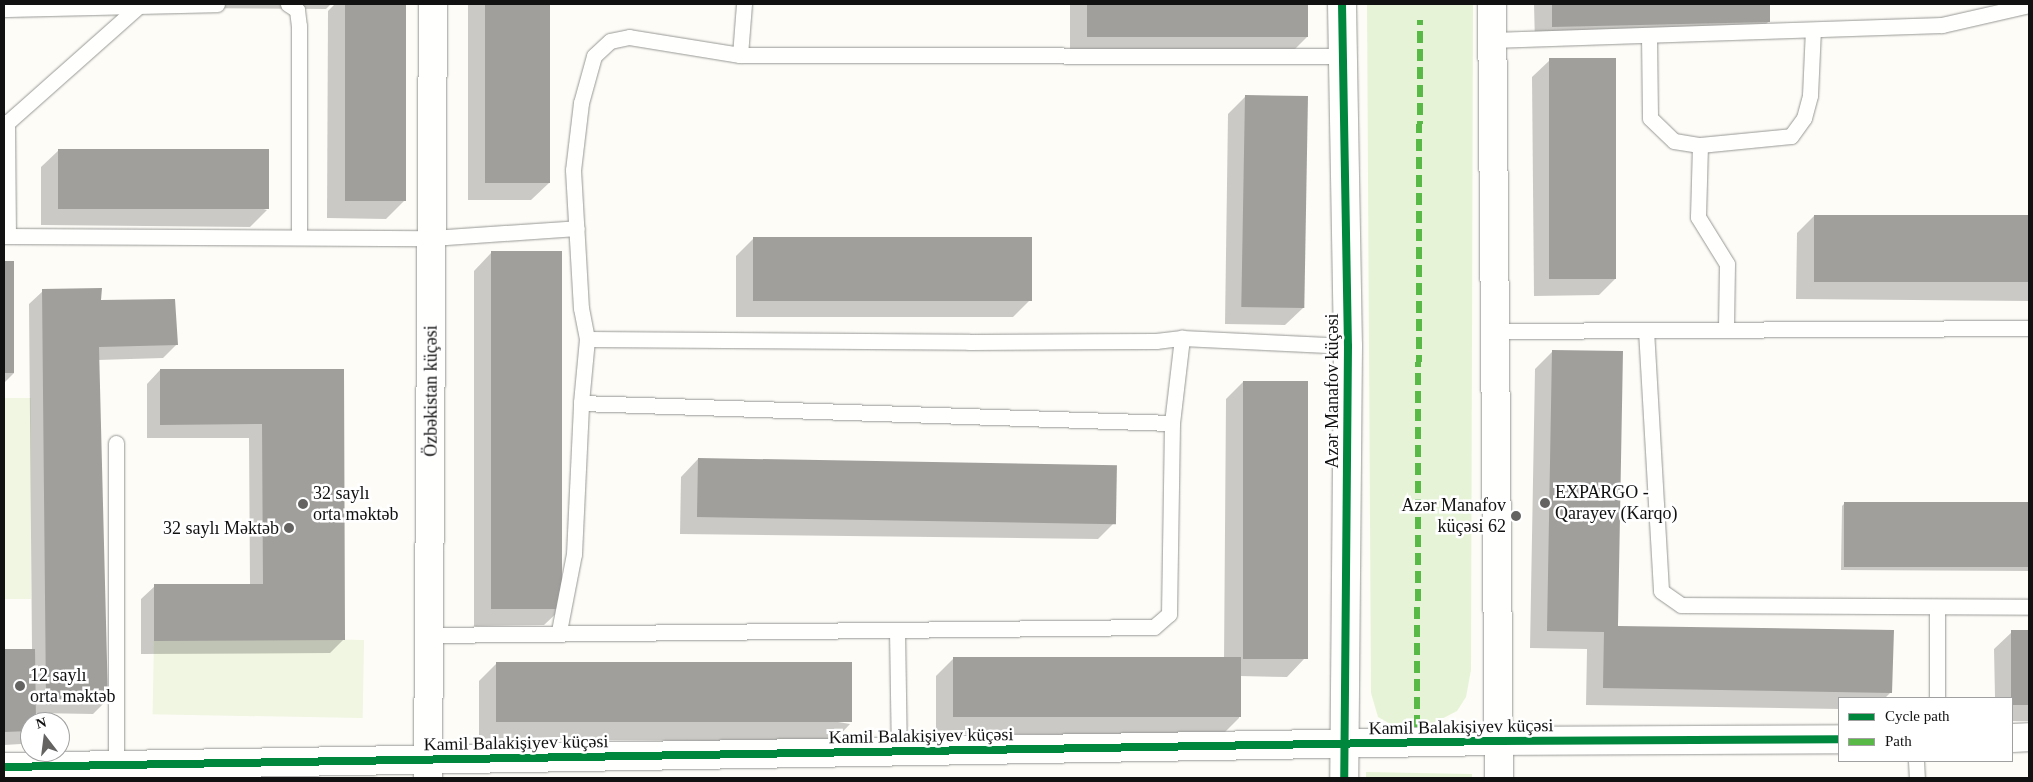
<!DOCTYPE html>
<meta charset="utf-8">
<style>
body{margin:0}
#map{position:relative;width:2033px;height:782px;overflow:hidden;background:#fdfcf7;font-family:Georgia,serif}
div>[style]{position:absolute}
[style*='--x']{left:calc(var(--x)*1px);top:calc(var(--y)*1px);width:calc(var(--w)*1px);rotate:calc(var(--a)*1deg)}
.green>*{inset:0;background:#e7f3d7}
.pitch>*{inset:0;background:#f0f6e1;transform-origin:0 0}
.shadow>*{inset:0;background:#0003}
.building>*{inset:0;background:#a19f9c;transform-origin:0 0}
.roads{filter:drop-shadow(0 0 1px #979795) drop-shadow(0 0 1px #979795)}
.service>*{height:15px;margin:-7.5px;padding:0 7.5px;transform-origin:7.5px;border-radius:7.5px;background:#fffffe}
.minor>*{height:28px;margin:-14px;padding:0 14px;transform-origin:14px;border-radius:14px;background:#fffffe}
.quiet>*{height:6px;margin-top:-3px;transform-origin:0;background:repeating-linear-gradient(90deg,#58b947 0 12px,transparent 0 18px)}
.cycleway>*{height:8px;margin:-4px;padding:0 4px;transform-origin:4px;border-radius:4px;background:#00873e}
.dots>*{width:14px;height:14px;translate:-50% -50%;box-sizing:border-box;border:2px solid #fff;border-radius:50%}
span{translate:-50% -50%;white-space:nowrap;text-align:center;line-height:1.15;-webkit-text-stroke:5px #fff;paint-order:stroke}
.street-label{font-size:18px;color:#111}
.poi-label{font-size:18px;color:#111}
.left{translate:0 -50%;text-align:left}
.right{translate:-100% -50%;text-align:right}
.frame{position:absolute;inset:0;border:5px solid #111;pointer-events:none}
.legend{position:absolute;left:1838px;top:697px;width:175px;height:65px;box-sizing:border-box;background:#fff;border:1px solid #a0a0a0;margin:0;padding:6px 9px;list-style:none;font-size:15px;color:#111}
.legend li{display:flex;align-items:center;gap:10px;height:25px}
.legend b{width:25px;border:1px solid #a0a0a0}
.north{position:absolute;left:20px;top:712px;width:50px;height:50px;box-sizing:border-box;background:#fff;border:1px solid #a0a0a0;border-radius:50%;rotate:345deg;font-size:14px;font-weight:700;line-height:20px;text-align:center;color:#111}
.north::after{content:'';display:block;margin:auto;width:18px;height:22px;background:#646362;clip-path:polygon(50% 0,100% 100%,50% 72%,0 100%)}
</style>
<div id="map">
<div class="green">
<div style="clip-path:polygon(1367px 4px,1473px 4px,1471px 670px,1466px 697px,1457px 711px,1426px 727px,1394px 726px,1378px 717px,1371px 693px)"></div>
<div style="clip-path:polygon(1366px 772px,1472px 774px,1472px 778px,1366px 778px)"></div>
</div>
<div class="pitch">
<div style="left:4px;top:398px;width:27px;height:201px"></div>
<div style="left:364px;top:640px;width:78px;height:210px;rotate:91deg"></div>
</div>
<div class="shadow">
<div style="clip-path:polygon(175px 4px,331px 4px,326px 9px,175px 8px)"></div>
<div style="clip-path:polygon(335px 4px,404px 4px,404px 201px,386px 219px,327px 218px,328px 11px)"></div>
<div style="clip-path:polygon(468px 4px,549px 4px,549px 183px,531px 200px,468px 200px)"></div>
<div style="clip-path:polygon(1070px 4px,1307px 4px,1307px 37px,1289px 55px,1070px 53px)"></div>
<div style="clip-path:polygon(1534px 4px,1769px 4px,1769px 21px,1752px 39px,1535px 44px)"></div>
<div style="clip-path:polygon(1550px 60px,1616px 278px,1599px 295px,1534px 296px,1532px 77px)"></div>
<div style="clip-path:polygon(1246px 96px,1303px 308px,1285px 325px,1225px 324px,1228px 114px)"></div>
<div style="clip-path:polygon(59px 150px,267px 210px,250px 227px,41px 225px,41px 167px)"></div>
<div style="clip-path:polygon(1814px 216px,2029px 217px,2029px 301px,1796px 299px,1797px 233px)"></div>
<div style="clip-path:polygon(754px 238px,1030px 300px,1013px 317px,736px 317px,736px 256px)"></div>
<div style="clip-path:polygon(491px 253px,562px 608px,544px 625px,474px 626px,474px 271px)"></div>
<div style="clip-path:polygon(12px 262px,14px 373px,4px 383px,4px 263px)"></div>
<div style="clip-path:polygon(43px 291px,100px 301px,177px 344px,163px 358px,98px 360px,107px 700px,93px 714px,35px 713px,35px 722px,30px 722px,30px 736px,21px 744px,4px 745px,4px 651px,32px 650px,29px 304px)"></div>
<div style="clip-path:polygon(1553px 351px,1616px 627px,1891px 692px,1885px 698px,1839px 698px,1839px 709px,1586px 705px,1587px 649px,1530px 648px,1535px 369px)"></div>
<div style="clip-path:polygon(160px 370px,343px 370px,344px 639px,330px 653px,141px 654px,141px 599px,155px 586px,250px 585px,249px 438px,147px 438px,147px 384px)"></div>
<div style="clip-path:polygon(1243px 382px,1304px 659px,1287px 677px,1239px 676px,1239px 718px,1221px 736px,936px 734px,936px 676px,954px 658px,1224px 660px,1226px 399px)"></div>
<div style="clip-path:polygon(698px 459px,1115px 522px,1098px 539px,680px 534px,681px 477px)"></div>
<div style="clip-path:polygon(1845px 503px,2029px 503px,2029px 571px,1841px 570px,1842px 506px)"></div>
<div style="clip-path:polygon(2029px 631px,2029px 721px,2012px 721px,2012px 698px,1995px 698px,1994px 649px,2012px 632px)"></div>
<div style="clip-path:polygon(496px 664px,850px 724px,833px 742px,479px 739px,479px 681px)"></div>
</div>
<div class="building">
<div style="left:345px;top:4px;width:61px;height:197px"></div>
<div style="left:485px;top:4px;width:65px;height:179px"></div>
<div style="left:1087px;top:4px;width:221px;height:33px"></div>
<div style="clip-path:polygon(1552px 4px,1770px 4px,1770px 22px,1552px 27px)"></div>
<div style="left:1549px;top:58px;width:67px;height:221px"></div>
<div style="left:1245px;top:95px;width:63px;height:212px;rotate:1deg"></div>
<div style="left:58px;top:149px;width:211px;height:60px"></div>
<div style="left:1814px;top:215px;width:215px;height:67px"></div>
<div style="left:753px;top:237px;width:279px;height:64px"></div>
<div style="left:562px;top:251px;width:358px;height:71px;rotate:90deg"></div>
<div style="left:4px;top:261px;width:10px;height:112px"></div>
<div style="clip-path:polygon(102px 288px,101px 300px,175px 299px,178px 345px,99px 347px,108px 701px,46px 699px,42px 289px)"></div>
<div style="clip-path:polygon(1552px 350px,1623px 351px,1618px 626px,1894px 630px,1892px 693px,1603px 688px,1604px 632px,1547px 631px)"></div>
<div style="clip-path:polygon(160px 369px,344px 369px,345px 640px,154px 641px,154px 584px,263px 584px,262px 424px,160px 425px)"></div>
<div style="left:1243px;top:381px;width:65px;height:278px"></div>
<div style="left:698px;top:458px;width:419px;height:59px;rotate:1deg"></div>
<div style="left:1844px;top:502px;width:185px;height:65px"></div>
<div style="left:2011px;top:630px;width:18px;height:75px"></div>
<div style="clip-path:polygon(4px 649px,35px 649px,36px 722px,30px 722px,30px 731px,4px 732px)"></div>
<div style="left:953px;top:657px;width:288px;height:60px"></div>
<div style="left:496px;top:662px;width:356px;height:60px"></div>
</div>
<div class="roads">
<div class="service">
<div style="--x:288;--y:4;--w:11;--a:34"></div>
<div style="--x:297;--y:10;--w:16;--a:83"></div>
<div style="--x:299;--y:26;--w:211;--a:90"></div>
<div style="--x:4;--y:9;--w:213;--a:-1.3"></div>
<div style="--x:1649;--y:35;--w:83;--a:89.3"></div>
<div style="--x:1650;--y:118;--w:33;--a:44"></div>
<div style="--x:1674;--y:141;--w:26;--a:9"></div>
<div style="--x:1700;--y:145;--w:91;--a:-5.6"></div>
<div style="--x:1791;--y:136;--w:22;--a:-54"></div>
<div style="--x:1804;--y:118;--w:24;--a:-75"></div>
<div style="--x:1810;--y:95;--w:65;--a:-87.4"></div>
<div style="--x:1492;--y:40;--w:450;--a:-1.9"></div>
<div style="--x:1942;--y:25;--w:89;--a:-12.9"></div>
<div style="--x:740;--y:55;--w:51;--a:-85.5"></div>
<div style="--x:1343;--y:56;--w:603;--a:-179.9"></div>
<div style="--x:740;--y:55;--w:112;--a:-170.8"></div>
<div style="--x:629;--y:37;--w:19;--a:168"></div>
<div style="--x:610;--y:41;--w:22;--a:137"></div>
<div style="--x:594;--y:56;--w:49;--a:105.5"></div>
<div style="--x:581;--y:103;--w:67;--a:96.8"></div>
<div style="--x:573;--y:170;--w:138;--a:86.7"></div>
<div style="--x:581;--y:308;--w:32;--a:79"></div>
<div style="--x:587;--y:339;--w:382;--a:0.4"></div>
<div style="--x:969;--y:342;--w:187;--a:-0.3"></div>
<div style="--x:1156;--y:341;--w:26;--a:-7"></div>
<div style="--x:1182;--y:338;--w:166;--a:2.8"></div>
<div style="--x:4;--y:122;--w:3;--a:18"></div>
<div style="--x:7;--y:123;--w:113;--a:89.5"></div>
<div style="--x:7;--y:123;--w:179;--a:-41.6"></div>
<div style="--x:1700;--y:145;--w:72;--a:91.6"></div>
<div style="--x:1698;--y:217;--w:55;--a:58.3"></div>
<div style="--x:1727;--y:264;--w:65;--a:90.9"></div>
<div style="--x:4;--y:236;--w:428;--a:0.3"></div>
<div style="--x:432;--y:238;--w:145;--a:-3.9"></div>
<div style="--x:1646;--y:330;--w:261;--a:86.7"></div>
<div style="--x:1661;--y:591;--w:24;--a:35"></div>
<div style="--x:1681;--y:605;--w:348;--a:0.3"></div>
<div style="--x:1496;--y:331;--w:533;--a:-0.32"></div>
<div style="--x:587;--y:339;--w:64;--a:95.4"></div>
<div style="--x:581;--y:403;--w:591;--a:1.94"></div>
<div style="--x:1172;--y:423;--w:86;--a:-83.3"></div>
<div style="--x:897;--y:630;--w:122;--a:89.1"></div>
<div style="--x:559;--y:631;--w:78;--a:-79"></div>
<div style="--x:574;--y:554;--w:151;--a:-87.3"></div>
<div style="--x:429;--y:635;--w:725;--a:-0.63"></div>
<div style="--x:1154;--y:627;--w:20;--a:-41"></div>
<div style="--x:1169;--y:614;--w:191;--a:-89.1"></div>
<div style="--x:1937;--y:698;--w:91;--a:-90"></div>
<div style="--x:1916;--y:761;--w:17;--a:87"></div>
<div style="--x:116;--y:764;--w:321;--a:-90"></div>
</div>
<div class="minor">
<div style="--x:1342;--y:4;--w:342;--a:89"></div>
<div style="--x:1348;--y:346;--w:432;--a:90.5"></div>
<div style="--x:1492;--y:4;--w:774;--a:89.48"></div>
<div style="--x:2012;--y:738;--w:17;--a:-3"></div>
<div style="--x:4;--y:767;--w:1496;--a:-1"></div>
<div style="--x:1500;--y:741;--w:339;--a:-0.3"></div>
<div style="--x:428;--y:777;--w:773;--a:-89.63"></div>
</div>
</div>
<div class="quiet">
<div style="--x:1417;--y:727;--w:707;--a:-89.76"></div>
</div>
<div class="cycleway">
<div style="--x:1342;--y:4;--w:342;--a:89"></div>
<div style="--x:1348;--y:346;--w:432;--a:90.5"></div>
<div style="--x:4;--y:767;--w:1496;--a:-1"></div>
<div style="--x:1500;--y:741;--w:339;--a:-0.3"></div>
</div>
<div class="dots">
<div style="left:1545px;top:503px;background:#646362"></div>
<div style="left:303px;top:504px;background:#646362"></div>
<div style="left:1516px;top:516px;background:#646362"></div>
<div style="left:289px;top:528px;background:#646362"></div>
<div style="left:20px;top:686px;background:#646362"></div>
</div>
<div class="street-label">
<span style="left:431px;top:391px;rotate:-90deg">Özbəkistan küçəsi</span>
<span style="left:1332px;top:391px;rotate:-90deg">Azər Manafov küçəsi</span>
<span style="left:1461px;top:727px;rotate:-1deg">Kamil Balakişiyev küçəsi</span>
<span style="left:921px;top:736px;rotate:-1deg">Kamil Balakişiyev küçəsi</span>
<span style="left:516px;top:743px;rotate:-1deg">Kamil Balakişiyev küçəsi</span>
</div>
<div class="poi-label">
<span class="left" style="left:1555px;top:503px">EXPARGO -<br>Qarayev (Karqo)</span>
<span class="left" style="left:313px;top:504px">32 saylı<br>orta məktəb</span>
<span class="right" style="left:1506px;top:516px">Azər Manafov<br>küçəsi 62</span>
<span class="right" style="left:279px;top:528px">32 saylı Məktəb</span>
<span class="left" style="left:30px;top:686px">12 saylı<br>orta məktəb</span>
</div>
<div class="frame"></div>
<ul class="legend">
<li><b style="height:6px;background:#00873e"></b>Cycle path</li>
<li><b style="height:6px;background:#58b947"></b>Path</li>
</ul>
<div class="north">N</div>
</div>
